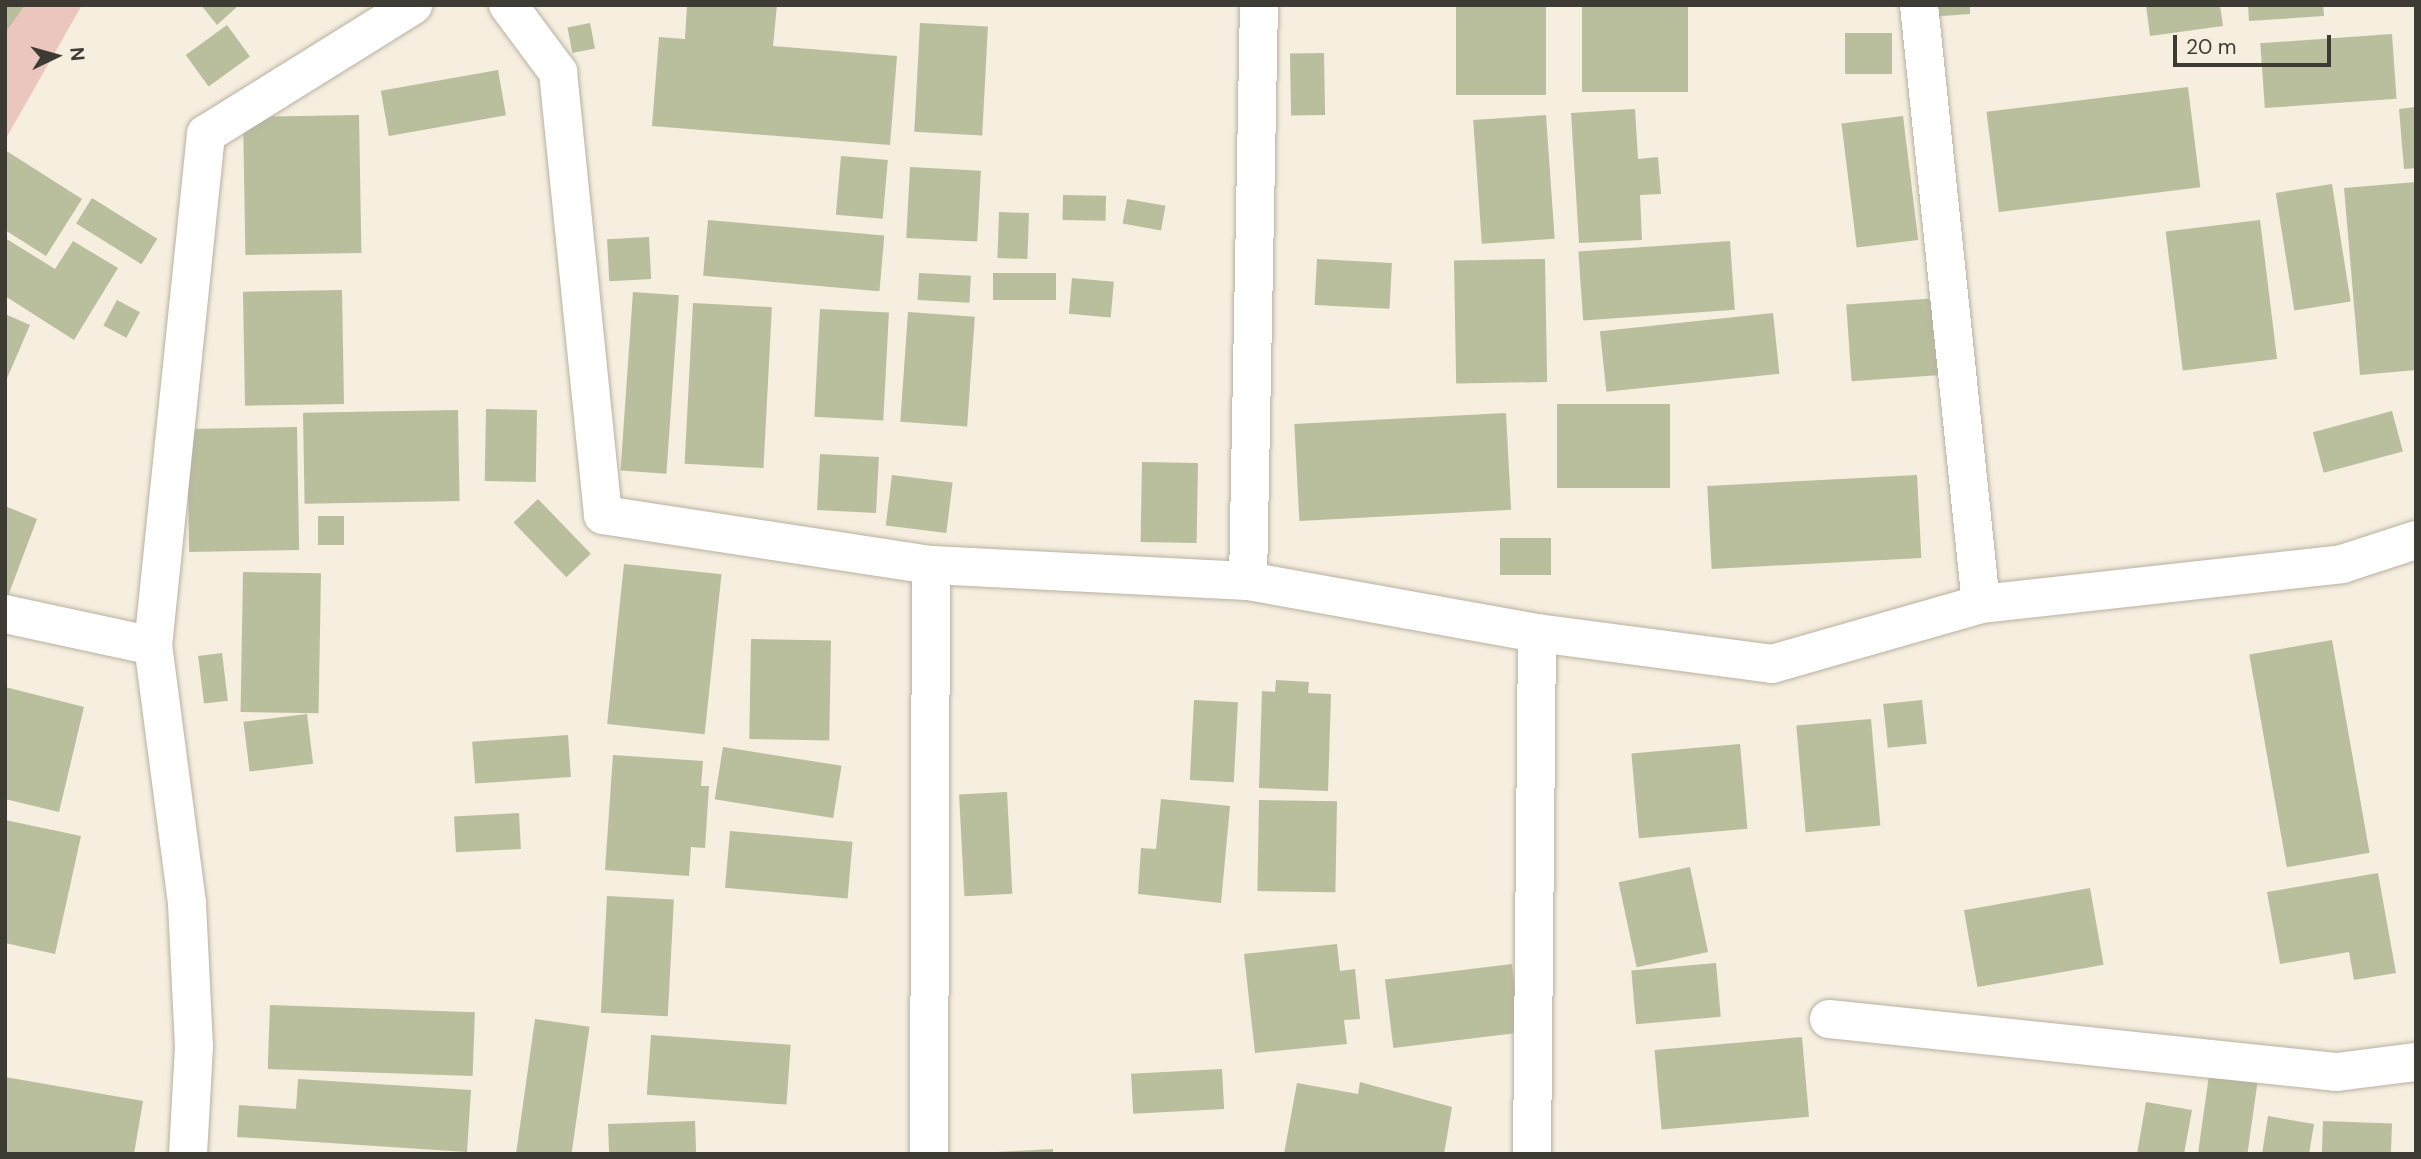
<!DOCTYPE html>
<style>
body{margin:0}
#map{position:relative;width:2421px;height:1159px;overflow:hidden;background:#f6eede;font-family:"DM Sans",sans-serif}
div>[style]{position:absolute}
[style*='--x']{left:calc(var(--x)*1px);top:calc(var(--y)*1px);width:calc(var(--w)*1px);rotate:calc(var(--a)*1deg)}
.green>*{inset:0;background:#ebc6be}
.building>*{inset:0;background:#b9be9d;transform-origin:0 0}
.roads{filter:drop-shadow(0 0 2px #b8b1a2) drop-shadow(0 0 2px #b8b1a2)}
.minor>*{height:38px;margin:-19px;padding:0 19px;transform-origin:19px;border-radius:19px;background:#fff}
span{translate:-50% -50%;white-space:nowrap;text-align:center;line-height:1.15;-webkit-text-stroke:7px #f6eede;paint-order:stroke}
.frame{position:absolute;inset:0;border:7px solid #3e3b34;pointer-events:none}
.north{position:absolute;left:21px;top:21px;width:70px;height:70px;-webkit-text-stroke:5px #f6eede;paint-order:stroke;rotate:85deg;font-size:19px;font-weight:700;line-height:28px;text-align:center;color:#3e3b34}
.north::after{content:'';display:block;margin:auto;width:24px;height:32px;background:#3e3b34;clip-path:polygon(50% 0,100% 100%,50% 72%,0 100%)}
.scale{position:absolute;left:2173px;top:35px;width:158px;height:32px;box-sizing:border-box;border:4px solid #3e3b34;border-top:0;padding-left:9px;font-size:21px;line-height:24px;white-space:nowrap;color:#3e3b34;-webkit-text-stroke:5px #f6eede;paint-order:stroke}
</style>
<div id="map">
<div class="green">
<div style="clip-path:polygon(5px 5px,82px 5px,5px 140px)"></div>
</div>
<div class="building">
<div style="clip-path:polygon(5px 5px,25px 5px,7px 30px,5px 29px)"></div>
<div style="clip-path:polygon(201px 5px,239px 5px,217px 25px)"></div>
<div style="clip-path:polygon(687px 5px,777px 5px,773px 46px,897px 56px,890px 145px,652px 126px,659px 37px,685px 39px)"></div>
<div style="left:1456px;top:5px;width:90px;height:90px"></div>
<div style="left:1582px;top:5px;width:106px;height:87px"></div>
<div style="clip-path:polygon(1928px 5px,1970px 5px,1970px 14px,1928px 17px)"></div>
<div style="clip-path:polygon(2146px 5px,2220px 5px,2223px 26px,2150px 36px)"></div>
<div style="clip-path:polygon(2248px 5px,2323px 5px,2324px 16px,2249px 21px)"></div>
<div style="left:590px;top:23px;width:26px;height:23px;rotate:79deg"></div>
<div style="left:920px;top:23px;width:68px;height:109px;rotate:3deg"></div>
<div style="left:227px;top:25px;width:39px;height:51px;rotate:54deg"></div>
<div style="left:1892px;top:33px;width:41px;height:47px;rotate:90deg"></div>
<div style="left:2392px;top:34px;width:65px;height:132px;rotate:86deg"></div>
<div style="left:1324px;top:53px;width:62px;height:34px;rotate:89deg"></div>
<div style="left:498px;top:70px;width:46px;height:119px;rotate:80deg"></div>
<div style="left:2188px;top:87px;width:101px;height:203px;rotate:83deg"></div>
<div style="clip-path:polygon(2416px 107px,2416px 168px,2404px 169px,2399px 109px)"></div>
<div style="clip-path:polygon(1635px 109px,1638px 159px,1658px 157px,1661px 194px,1640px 195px,1642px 240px,1579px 243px,1571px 113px)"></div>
<div style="left:359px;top:115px;width:138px;height:116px;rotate:89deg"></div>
<div style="left:1546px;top:115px;width:124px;height:73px;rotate:86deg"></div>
<div style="left:1903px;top:116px;width:125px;height:62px;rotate:83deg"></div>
<div style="clip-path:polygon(5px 150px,82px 199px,46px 256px,5px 230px)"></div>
<div style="left:841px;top:156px;width:47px;height:59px;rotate:5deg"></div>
<div style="left:910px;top:167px;width:71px;height:71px;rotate:3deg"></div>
<div style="clip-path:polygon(2416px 182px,2416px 370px,2360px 375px,2344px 188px)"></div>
<div style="left:2332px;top:184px;width:119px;height:57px;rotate:81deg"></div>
<div style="left:1063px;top:195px;width:43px;height:25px;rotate:1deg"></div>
<div style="left:92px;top:198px;width:77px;height:30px;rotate:32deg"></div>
<div style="left:1127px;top:199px;width:39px;height:25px;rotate:10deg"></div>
<div style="left:999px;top:212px;width:30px;height:46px;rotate:2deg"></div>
<div style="left:708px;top:220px;width:177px;height:56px;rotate:5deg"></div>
<div style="left:2260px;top:220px;width:140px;height:95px;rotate:83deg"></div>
<div style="left:649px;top:237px;width:42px;height:42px;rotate:87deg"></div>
<div style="clip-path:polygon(5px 238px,55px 269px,73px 241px,118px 268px,74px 340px,5px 296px)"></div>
<div style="left:1730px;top:241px;width:69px;height:152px;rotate:86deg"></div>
<div style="left:1317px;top:259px;width:75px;height:46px;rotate:3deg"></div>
<div style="left:1545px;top:259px;width:123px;height:91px;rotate:89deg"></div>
<div style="left:919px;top:273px;width:52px;height:27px;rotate:3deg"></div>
<div style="left:1056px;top:273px;width:27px;height:63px;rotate:90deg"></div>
<div style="left:1072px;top:278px;width:42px;height:36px;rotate:5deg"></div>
<div style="left:342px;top:290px;width:114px;height:99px;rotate:89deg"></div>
<div style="left:633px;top:292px;width:46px;height:179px;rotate:4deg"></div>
<div style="left:1939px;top:298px;width:77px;height:93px;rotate:86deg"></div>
<div style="left:117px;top:300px;width:26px;height:29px;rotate:28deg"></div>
<div style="left:693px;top:303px;width:79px;height:161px;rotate:3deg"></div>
<div style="left:820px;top:309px;width:69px;height:108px;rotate:3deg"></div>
<div style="left:908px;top:312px;width:67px;height:110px;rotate:4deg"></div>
<div style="left:1773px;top:313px;width:61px;height:174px;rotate:84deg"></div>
<div style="clip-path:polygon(5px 314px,30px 325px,5px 383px)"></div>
<div style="left:1557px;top:404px;width:113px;height:84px"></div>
<div style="left:486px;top:409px;width:51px;height:72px;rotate:1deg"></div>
<div style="left:458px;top:410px;width:91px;height:155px;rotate:89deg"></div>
<div style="left:2392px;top:411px;width:42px;height:82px;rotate:75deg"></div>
<div style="left:1506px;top:413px;width:97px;height:212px;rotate:87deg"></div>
<div style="left:297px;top:427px;width:123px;height:110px;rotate:89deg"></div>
<div style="left:820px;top:454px;width:59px;height:56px;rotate:3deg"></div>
<div style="left:1142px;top:462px;width:56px;height:80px;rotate:1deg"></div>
<div style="left:892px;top:475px;width:61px;height:51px;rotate:7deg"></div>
<div style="left:1917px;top:475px;width:83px;height:210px;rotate:87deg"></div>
<div style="left:538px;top:499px;width:76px;height:34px;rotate:46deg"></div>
<div style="clip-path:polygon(5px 506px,37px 519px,8px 596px,5px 595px)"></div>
<div style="left:318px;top:516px;width:26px;height:29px"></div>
<div style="left:1500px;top:538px;width:51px;height:37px"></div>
<div style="left:624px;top:564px;width:98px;height:161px;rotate:6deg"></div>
<div style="left:243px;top:572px;width:78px;height:140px;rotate:1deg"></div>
<div style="left:751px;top:639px;width:80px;height:100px;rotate:1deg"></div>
<div style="left:2332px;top:640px;width:216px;height:84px;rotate:80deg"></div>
<div style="left:222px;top:653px;width:48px;height:24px;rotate:83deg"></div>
<div style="clip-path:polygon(1276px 680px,1309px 682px,1308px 693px,1331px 694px,1328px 791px,1259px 788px,1262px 691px,1275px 692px)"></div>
<div style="clip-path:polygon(5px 687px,84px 707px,59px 812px,5px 799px)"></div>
<div style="left:1194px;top:700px;width:44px;height:80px;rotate:3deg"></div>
<div style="left:1922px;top:700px;width:44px;height:39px;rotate:84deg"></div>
<div style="left:307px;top:714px;width:50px;height:64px;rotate:83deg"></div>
<div style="left:1871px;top:719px;width:107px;height:75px;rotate:85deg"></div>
<div style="left:568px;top:735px;width:42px;height:96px;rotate:86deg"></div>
<div style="left:1740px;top:744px;width:85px;height:109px;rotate:85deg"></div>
<div style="left:723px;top:747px;width:120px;height:53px;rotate:9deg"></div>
<div style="clip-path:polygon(613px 755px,703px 761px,701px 786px,709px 786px,705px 848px,691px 847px,689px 876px,605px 870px)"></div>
<div style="left:1007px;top:792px;width:102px;height:48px;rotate:87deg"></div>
<div style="clip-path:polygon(1161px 799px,1230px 806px,1221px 903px,1138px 894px,1141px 848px,1156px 849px)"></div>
<div style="left:1259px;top:800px;width:78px;height:91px;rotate:1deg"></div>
<div style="left:519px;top:813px;width:36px;height:65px;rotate:87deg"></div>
<div style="clip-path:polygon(5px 820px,81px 836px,55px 954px,5px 943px)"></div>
<div style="left:730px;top:831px;width:123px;height:57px;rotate:5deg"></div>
<div style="left:1690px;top:867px;width:87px;height:73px;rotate:78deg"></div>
<div style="clip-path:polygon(2378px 873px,2396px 973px,2354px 980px,2349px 952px,2280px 964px,2267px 892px)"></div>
<div style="left:2090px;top:888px;width:78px;height:128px;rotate:80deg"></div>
<div style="left:607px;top:896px;width:67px;height:117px;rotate:3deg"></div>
<div style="clip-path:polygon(1337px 944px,1340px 971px,1355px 969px,1360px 1019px,1344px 1020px,1347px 1044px,1255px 1053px,1244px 954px)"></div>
<div style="left:1716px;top:963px;width:54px;height:85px;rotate:85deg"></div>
<div style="left:1512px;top:964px;width:69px;height:128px;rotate:83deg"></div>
<div style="left:270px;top:1005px;width:205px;height:64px;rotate:2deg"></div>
<div style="left:535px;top:1019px;width:55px;height:136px;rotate:8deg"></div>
<div style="left:651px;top:1035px;width:140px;height:60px;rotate:4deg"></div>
<div style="left:1802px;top:1037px;width:80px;height:148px;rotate:85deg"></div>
<div style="left:2210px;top:1068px;width:49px;height:87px;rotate:8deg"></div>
<div style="left:1222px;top:1069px;width:40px;height:91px;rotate:87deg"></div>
<div style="clip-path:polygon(5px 1077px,143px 1101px,134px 1154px,5px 1154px)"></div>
<div style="clip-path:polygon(298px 1079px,471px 1090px,467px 1152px,237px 1137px,239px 1105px,296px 1109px)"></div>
<div style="clip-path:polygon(1360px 1082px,1452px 1107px,1444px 1154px,1284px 1154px,1297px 1083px,1358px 1094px)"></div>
<div style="clip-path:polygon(2146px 1102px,2192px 1110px,2184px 1154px,2137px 1154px)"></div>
<div style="clip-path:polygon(2268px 1116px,2314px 1124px,2309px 1154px,2262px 1154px)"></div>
<div style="left:695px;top:1121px;width:33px;height:87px;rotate:88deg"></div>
<div style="left:2323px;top:1121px;width:69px;height:33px;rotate:2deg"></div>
<div style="clip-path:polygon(1053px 1149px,1053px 1154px,997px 1154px,997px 1152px)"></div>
</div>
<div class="roads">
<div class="minor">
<div style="--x:508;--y:5;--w:84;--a:53.3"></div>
<div style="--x:558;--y:72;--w:445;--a:84.2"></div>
<div style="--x:603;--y:515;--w:332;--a:8.7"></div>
<div style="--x:931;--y:565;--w:317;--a:2.9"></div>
<div style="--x:1248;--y:581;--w:294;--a:10.2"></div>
<div style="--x:1537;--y:633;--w:237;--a:7.5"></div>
<div style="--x:1772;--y:664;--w:217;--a:-16"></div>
<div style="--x:1981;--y:604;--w:363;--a:-6.3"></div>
<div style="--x:2342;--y:564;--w:78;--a:-18"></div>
<div style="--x:1919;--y:5;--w:602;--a:84.09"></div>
<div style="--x:1248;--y:581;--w:576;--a:-88.91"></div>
<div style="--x:5;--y:614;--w:151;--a:12.2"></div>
<div style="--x:1829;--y:1019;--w:511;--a:5.96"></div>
<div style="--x:2337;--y:1072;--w:80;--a:-7.2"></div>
<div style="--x:188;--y:1154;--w:107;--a:-86.8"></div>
<div style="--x:194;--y:1047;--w:144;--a:-92.8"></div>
<div style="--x:187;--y:903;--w:259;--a:-97.5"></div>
<div style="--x:153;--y:646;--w:515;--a:-84.09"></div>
<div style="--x:206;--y:134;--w:244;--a:-31.9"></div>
<div style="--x:929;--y:1154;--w:589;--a:-89.81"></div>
<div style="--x:1532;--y:1154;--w:521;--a:-89.45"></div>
</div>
</div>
<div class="frame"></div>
<div class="north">N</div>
<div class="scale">20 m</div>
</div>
